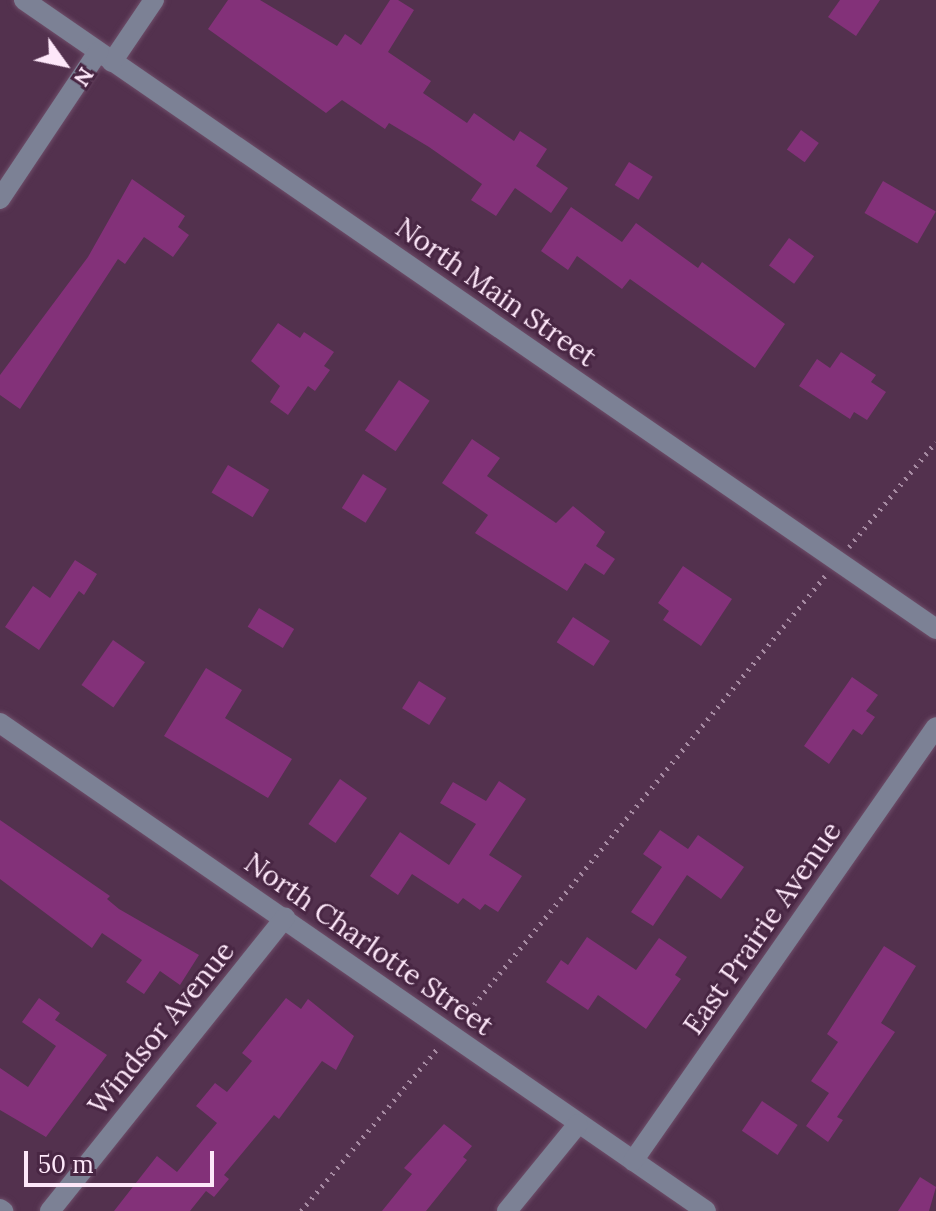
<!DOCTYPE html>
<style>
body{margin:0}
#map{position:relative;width:936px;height:1211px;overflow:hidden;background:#53314e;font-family:Lora,serif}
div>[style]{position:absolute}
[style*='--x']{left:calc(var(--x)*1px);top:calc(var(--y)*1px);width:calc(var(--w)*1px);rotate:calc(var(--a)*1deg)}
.building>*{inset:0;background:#833179;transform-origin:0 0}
.path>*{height:5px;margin-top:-2.5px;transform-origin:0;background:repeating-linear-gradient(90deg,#a68aa2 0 2px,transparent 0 8px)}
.roads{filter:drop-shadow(0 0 2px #6e4e69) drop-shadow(0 0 2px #6e4e69)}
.minor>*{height:20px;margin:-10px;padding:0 10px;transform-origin:10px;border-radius:10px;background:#7c8195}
span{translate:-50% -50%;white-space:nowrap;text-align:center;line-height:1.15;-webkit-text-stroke:6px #482643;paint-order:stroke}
.street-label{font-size:28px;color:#fde7f9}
.north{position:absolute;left:24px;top:24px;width:80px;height:80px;-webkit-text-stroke:6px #482643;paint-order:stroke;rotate:123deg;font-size:22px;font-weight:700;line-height:32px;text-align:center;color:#fde7f9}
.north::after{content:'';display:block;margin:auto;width:28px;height:36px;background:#fde7f9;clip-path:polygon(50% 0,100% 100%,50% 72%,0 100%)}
.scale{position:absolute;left:24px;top:1151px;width:190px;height:36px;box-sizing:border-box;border:4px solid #fde7f9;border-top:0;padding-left:10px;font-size:24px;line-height:28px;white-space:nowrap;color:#fde7f9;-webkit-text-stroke:6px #482643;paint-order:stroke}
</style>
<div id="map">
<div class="building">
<div style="clip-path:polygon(228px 0,260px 0,337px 46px,345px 34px,361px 45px,390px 0,398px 0,414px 10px,388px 52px,431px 81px,423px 93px,467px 123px,474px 113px,514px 141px,520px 131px,547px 149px,536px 166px,568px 188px,551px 213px,515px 188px,496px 216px,471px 200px,482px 184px,429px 147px,389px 123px,385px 129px,342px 100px,326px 113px,208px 29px)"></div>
<div style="clip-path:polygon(840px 0,880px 0,856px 36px,828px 17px)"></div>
<div style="left:801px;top:130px;width:22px;height:24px;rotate:36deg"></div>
<div style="left:629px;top:162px;width:28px;height:27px;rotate:32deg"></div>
<div style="clip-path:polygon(132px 179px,185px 216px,178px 227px,189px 235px,173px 257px,144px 237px,125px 264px,118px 259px,20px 409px,0 395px,0 375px,88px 257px)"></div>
<div style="left:883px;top:181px;width:61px;height:37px;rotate:30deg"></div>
<div style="clip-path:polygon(571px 207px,622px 242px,636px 223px,698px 268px,702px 262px,785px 324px,755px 368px,630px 279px,622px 289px,577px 256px,568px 270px,541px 251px)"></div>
<div style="left:789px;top:238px;width:31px;height:34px;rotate:36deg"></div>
<div style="clip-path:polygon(278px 323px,300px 338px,304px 332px,334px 352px,324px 366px,330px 370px,315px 391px,308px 386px,288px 415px,270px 402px,280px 386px,251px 361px)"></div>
<div style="clip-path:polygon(841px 352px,876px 375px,871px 382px,886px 392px,867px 420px,854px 412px,850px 419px,799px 386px,817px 359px,830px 368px)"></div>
<div style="left:399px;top:380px;width:37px;height:61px;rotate:34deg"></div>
<div style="clip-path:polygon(472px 439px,500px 458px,487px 476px,556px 523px,573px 506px,605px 532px,596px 546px,615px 559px,604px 575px,585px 563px,567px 591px,475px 533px,488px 515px,442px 483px)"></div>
<div style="left:228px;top:465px;width:48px;height:32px;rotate:31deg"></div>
<div style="left:363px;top:474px;width:28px;height:40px;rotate:32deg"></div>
<div style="clip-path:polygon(75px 560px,97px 574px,84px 595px,79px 591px,39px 650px,5px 627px,33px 586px,50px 598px)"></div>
<div style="clip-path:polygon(683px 566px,732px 599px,701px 646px,663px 620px,669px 611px,658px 603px)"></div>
<div style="left:259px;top:608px;width:41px;height:22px;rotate:31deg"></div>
<div style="left:573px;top:617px;width:44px;height:30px;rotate:33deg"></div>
<div style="left:113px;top:640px;width:39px;height:55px;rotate:35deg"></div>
<div style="clip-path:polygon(206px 668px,242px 690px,225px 718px,292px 759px,268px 798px,164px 736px)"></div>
<div style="clip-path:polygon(852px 677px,878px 695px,866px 711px,875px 717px,862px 735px,853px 729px,829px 764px,804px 746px)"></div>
<div style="left:419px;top:681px;width:32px;height:32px;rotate:32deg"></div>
<div style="left:340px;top:779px;width:33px;height:55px;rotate:35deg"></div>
<div style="clip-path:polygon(499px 781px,526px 799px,489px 855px,522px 876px,498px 912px,485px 904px,480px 910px,463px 898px,458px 904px,412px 874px,398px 895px,370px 876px,400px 832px,449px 865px,476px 824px,440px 803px,453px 782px,486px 801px)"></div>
<div style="clip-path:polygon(0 820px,110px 896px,107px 899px,119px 909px,199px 955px,180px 985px,160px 971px,144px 994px,126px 982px,142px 960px,102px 933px,92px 948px,0 879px)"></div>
<div style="clip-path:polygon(660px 830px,688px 849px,698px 835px,744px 867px,721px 899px,687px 875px,653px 926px,631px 912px,662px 867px,643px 854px)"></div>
<div style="clip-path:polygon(587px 937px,636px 970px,659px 938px,687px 957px,675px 975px,681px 979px,646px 1029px,598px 995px,588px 1010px,546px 982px,561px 960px,568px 965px)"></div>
<div style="clip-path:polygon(884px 946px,916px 966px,881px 1023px,895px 1032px,837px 1117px,843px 1120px,828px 1142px,806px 1126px,829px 1093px,811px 1081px,838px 1042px,827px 1034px)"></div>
<div style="clip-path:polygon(39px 998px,60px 1013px,55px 1020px,107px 1055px,46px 1137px,0 1110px,0 1068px,28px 1087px,56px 1046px,22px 1022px)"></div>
<div style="clip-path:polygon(286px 998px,301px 1009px,308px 999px,354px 1036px,336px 1070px,322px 1061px,279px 1119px,274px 1115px,224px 1175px,229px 1179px,214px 1197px,206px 1191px,190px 1211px,114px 1211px,157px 1156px,177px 1172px,202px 1141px,217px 1123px,196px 1106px,215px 1083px,227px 1092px,252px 1061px,242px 1053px)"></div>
<div style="left:762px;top:1101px;width:43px;height:36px;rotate:34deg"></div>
<div style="clip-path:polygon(444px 1124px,472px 1146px,463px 1157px,467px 1160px,426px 1211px,382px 1211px,412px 1174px,404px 1168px)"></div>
<div style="clip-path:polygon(920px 1177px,936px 1187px,929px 1211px,898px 1211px)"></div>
</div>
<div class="path">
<div style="--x:849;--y:547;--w:136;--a:-50.4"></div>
<div style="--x:464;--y:1017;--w:570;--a:-50.7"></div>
<div style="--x:301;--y:1211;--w:212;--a:-50"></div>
</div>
<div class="roads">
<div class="minor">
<div style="--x:24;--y:0;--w:1108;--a:34.59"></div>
<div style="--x:112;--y:62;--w:75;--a:-55.9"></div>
<div style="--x:0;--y:199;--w:177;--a:-56.3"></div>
<div style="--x:0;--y:723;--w:858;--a:34.65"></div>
<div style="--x:633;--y:1161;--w:529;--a:-55.08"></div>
<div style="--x:0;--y:1209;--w:4;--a:34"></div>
<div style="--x:50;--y:1211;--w:376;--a:-51.3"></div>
<div style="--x:507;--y:1211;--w:112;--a:-50.8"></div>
</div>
</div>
<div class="street-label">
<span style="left:496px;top:292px;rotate:35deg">North Main Street</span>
<span style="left:762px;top:928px;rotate:-55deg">East Prairie Avenue</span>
<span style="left:369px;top:944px;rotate:35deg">North Charlotte Street</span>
<span style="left:161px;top:1028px;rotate:-51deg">Windsor Avenue</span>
</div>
<div class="north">N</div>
<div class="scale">50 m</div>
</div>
